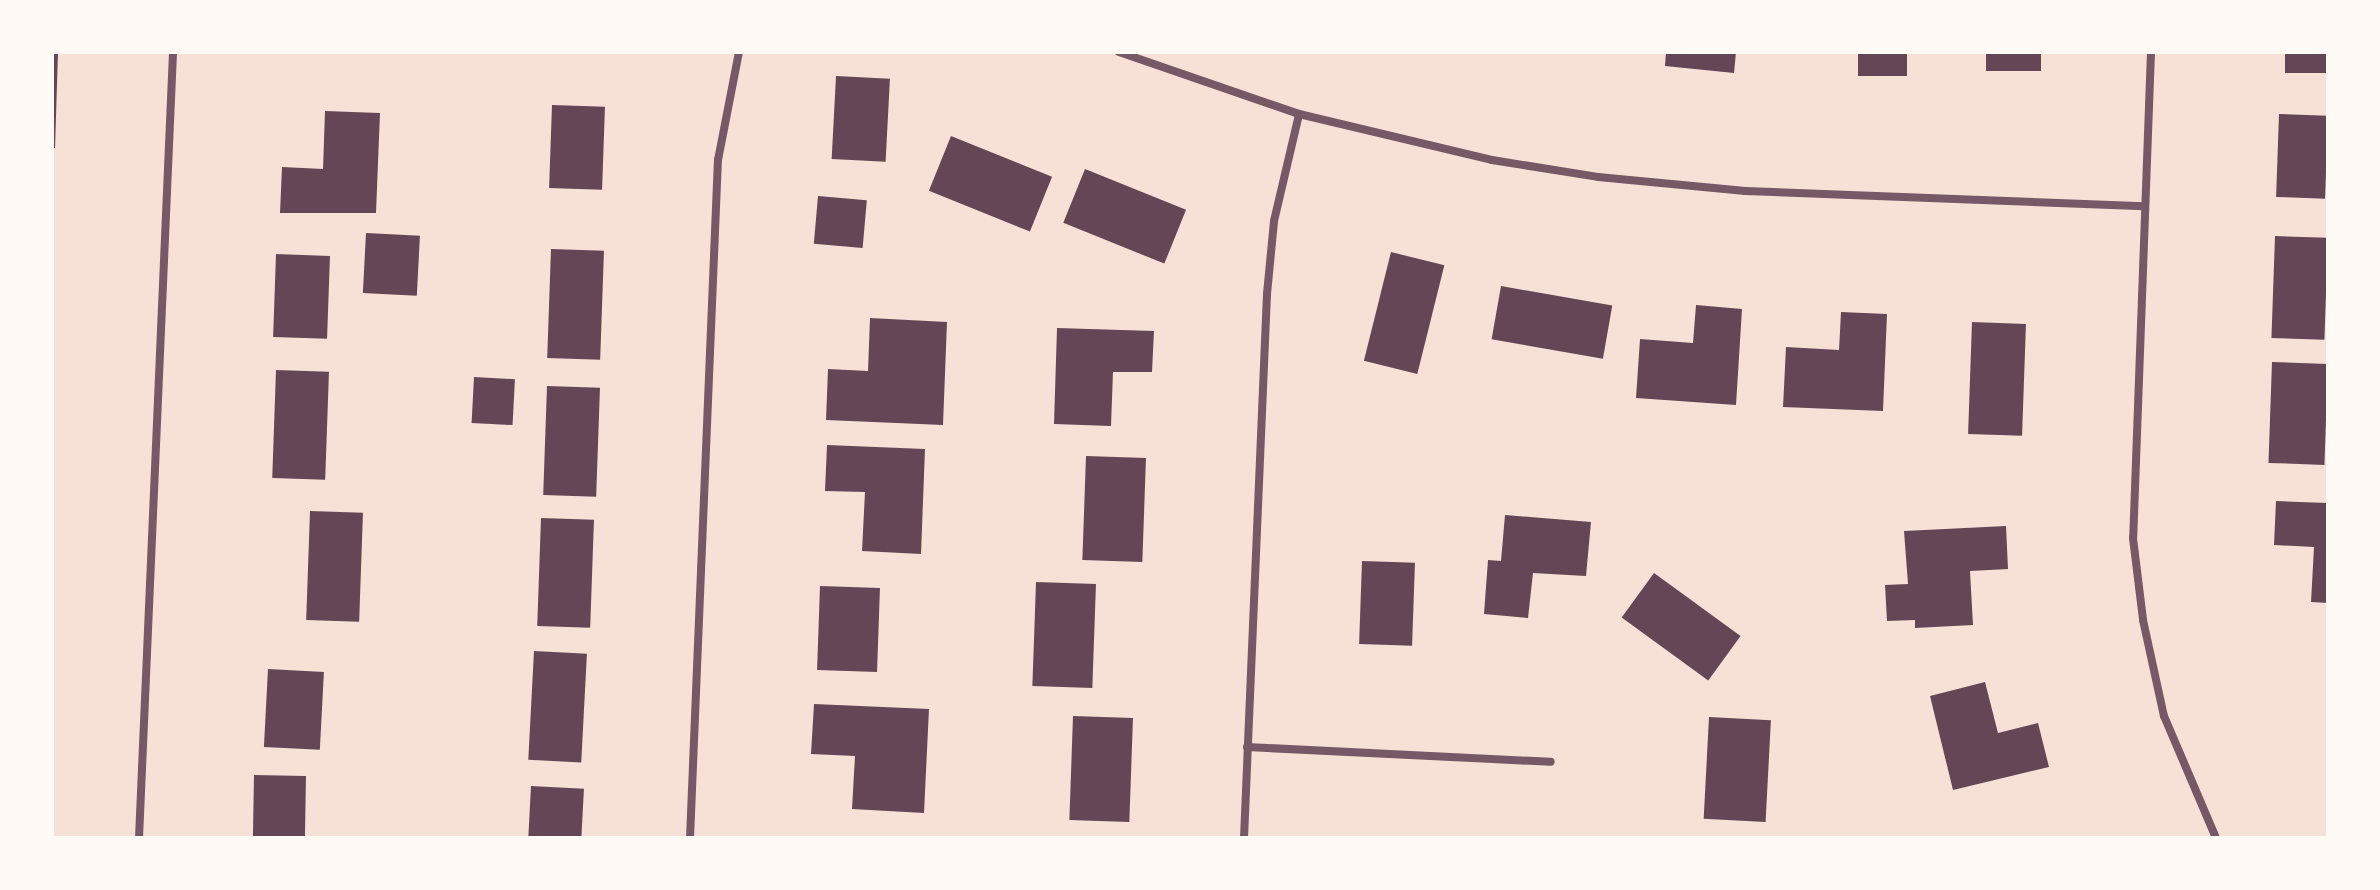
<!DOCTYPE html>
<style>
body{margin:0}
#map{position:relative;width:2380px;height:890px;overflow:hidden;background:#f7e1d7;font-family:Rubik,sans-serif}
div>[style]{position:absolute}
[style*='--x']{left:calc(var(--x)*1px);top:calc(var(--y)*1px);width:calc(var(--w)*1px);rotate:calc(var(--a)*1deg)}
.building>*{inset:0;background:#644757;transform-origin:0 0}
.minor>*{height:8px;margin:-4px;padding:0 4px;transform-origin:4px;border-radius:4px;background:#755966}
span{translate:-50% -50%;white-space:nowrap;text-align:center;line-height:1.15;-webkit-text-stroke:8px #fffaf5;paint-order:stroke}
.frame{position:absolute;inset:0;border:54px solid #fffaf5;pointer-events:none}
</style>
<div id="map">
<div class="building">
<div style="clip-path:polygon(52px 52px,58px 52px,55px 148px,52px 148px)"></div>
<div style="clip-path:polygon(1666px 52px,1736px 52px,1734px 73px,1665px 66px)"></div>
<div style="left:1858px;top:52px;width:49px;height:24px"></div>
<div style="left:1986px;top:52px;width:55px;height:19px"></div>
<div style="left:2285px;top:52px;width:43px;height:21px"></div>
<div style="left:836px;top:76px;width:54px;height:83px;rotate:3deg"></div>
<div style="left:552px;top:105px;width:53px;height:83px;rotate:2deg"></div>
<div style="clip-path:polygon(325px 111px,380px 113px,376px 213px,280px 213px,282px 167px,323px 169px)"></div>
<div style="left:2279px;top:114px;width:49px;height:83px;rotate:2deg"></div>
<div style="left:951px;top:136px;width:109px;height:59px;rotate:22deg"></div>
<div style="left:1085px;top:169px;width:109px;height:58px;rotate:22deg"></div>
<div style="left:818px;top:196px;width:49px;height:48px;rotate:5deg"></div>
<div style="left:366px;top:233px;width:54px;height:60px;rotate:3deg"></div>
<div style="left:2275px;top:236px;width:53px;height:102px;rotate:2deg"></div>
<div style="left:551px;top:249px;width:53px;height:109px;rotate:2deg"></div>
<div style="left:1391px;top:252px;width:55px;height:112px;rotate:14deg"></div>
<div style="left:276px;top:254px;width:54px;height:83px;rotate:2deg"></div>
<div style="left:1501px;top:286px;width:113px;height:54px;rotate:10deg"></div>
<div style="clip-path:polygon(1696px 305px,1742px 309px,1736px 405px,1636px 398px,1640px 339px,1693px 343px)"></div>
<div style="clip-path:polygon(1841px 312px,1887px 314px,1883px 411px,1783px 407px,1786px 347px,1839px 350px)"></div>
<div style="clip-path:polygon(870px 318px,947px 322px,943px 425px,826px 420px,828px 369px,868px 371px)"></div>
<div style="left:1972px;top:322px;width:54px;height:112px;rotate:2deg"></div>
<div style="clip-path:polygon(1057px 328px,1154px 331px,1152px 372px,1113px 372px,1111px 426px,1054px 424px)"></div>
<div style="left:2272px;top:362px;width:56px;height:101px;rotate:2deg"></div>
<div style="left:276px;top:370px;width:53px;height:108px;rotate:2deg"></div>
<div style="left:474px;top:377px;width:41px;height:46px;rotate:3deg"></div>
<div style="left:547px;top:386px;width:53px;height:109px;rotate:2deg"></div>
<div style="clip-path:polygon(827px 445px,925px 449px,921px 554px,862px 551px,865px 492px,825px 491px)"></div>
<div style="left:1086px;top:456px;width:60px;height:104px;rotate:2deg"></div>
<div style="clip-path:polygon(2276px 501px,2328px 503px,2328px 603px,2311px 602px,2314px 547px,2274px 545px)"></div>
<div style="left:310px;top:511px;width:53px;height:109px;rotate:2deg"></div>
<div style="clip-path:polygon(1505px 515px,1591px 522px,1586px 576px,1533px 573px,1528px 618px,1484px 614px,1488px 560px,1501px 561px)"></div>
<div style="left:541px;top:518px;width:53px;height:108px;rotate:2deg"></div>
<div style="clip-path:polygon(2006px 526px,2008px 569px,1970px 571px,1973px 625px,1915px 628px,1915px 620px,1887px 621px,1885px 585px,1908px 584px,1904px 531px)"></div>
<div style="left:1362px;top:561px;width:53px;height:83px;rotate:2deg"></div>
<div style="left:1654px;top:573px;width:107px;height:55px;rotate:36deg"></div>
<div style="left:1036px;top:582px;width:60px;height:104px;rotate:2deg"></div>
<div style="left:820px;top:586px;width:60px;height:84px;rotate:2deg"></div>
<div style="left:534px;top:651px;width:53px;height:109px;rotate:3deg"></div>
<div style="left:268px;top:669px;width:56px;height:78px;rotate:3deg"></div>
<div style="clip-path:polygon(1985px 682px,1998px 733px,2038px 723px,2049px 767px,1953px 790px,1930px 696px)"></div>
<div style="clip-path:polygon(814px 704px,929px 709px,924px 813px,852px 809px,855px 756px,811px 754px)"></div>
<div style="left:1073px;top:716px;width:60px;height:104px;rotate:2deg"></div>
<div style="left:1709px;top:717px;width:62px;height:102px;rotate:3deg"></div>
<div style="left:254px;top:775px;width:52px;height:63px;rotate:1deg"></div>
<div style="left:531px;top:786px;width:53px;height:52px;rotate:3deg"></div>
</div>
<div class="minor">
<div style="--x:1119;--y:52;--w:190;--a:19"></div>
<div style="--x:1299;--y:114;--w:198;--a:13.4"></div>
<div style="--x:1492;--y:160;--w:107;--a:9.1"></div>
<div style="--x:1598;--y:177;--w:148;--a:5.4"></div>
<div style="--x:1745;--y:191;--w:399;--a:2.2"></div>
<div style="--x:2151;--y:52;--w:486;--a:92.1"></div>
<div style="--x:2133;--y:538;--w:83;--a:83"></div>
<div style="--x:2143;--y:620;--w:98;--a:77.7"></div>
<div style="--x:2164;--y:716;--w:133;--a:66.9"></div>
<div style="--x:1247;--y:747;--w:304;--a:2.8"></div>
<div style="--x:139;--y:838;--w:787;--a:-87.52"></div>
<div style="--x:690;--y:838;--w:679;--a:-87.64"></div>
<div style="--x:718;--y:160;--w:110;--a:-79"></div>
<div style="--x:1244;--y:838;--w:544;--a:-87.58"></div>
<div style="--x:1267;--y:294;--w:73;--a:-84.5"></div>
<div style="--x:1274;--y:221;--w:110;--a:-76.8"></div>
</div>
<div class="frame"></div>
</div>
